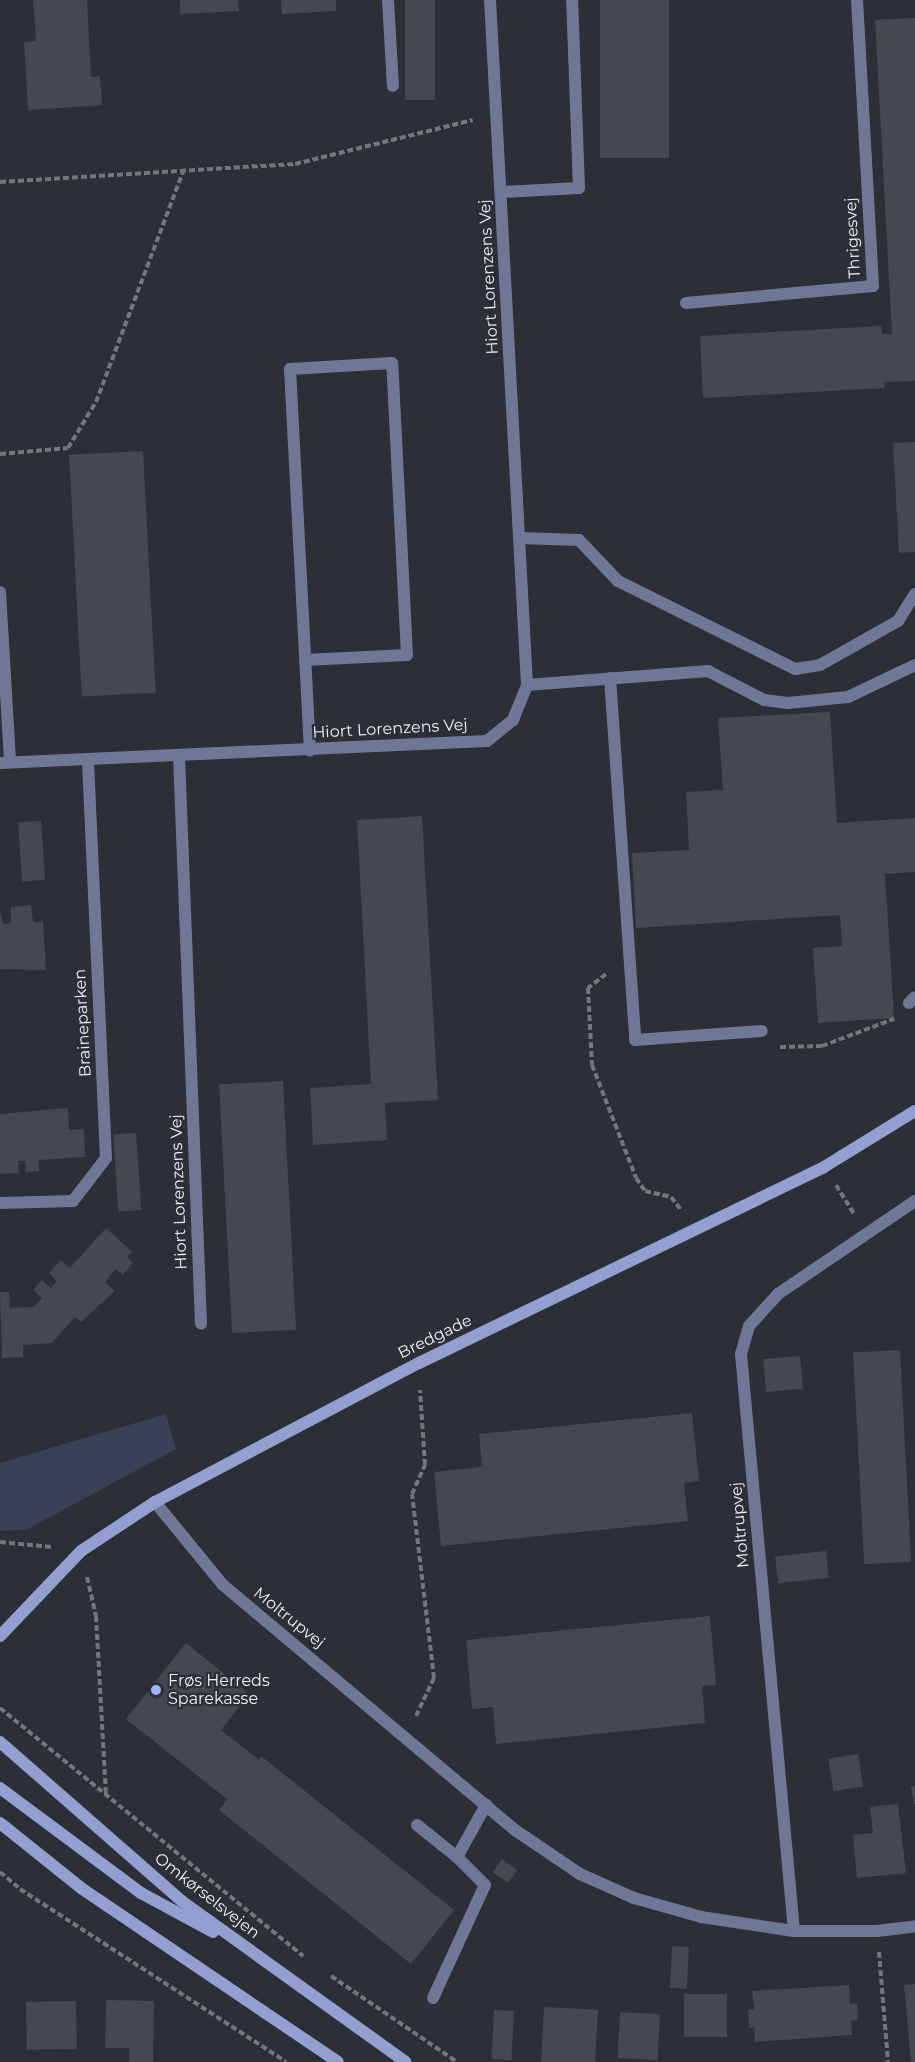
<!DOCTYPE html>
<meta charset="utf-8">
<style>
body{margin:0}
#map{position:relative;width:915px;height:2062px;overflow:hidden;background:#2d2f36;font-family:Montserrat,sans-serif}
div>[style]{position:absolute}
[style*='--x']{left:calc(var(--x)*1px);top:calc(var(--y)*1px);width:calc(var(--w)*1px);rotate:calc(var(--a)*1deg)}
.green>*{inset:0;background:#3a4056}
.building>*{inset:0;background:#46484f;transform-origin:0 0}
.path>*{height:4px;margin-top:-2px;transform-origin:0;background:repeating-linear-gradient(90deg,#73757b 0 6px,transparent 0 9px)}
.lane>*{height:12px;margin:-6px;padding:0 6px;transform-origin:6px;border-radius:6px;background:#6f7796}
.street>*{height:12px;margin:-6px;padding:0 6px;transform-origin:6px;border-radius:6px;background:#6f7796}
.secondary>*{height:12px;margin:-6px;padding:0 6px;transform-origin:6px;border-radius:6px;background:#929fd0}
.dots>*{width:16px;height:16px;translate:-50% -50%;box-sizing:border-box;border:3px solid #2d2f36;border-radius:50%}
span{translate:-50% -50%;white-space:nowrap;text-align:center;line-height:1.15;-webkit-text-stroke:4.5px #2d2f36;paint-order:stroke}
.street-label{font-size:16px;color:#eeeff4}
.poi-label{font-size:16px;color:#eeeff4}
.left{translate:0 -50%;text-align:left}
</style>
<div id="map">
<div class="green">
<div style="clip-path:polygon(166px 1414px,176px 1449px,26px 1530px,0 1531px,0 1463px)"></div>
</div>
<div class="building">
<div style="clip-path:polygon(33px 0,87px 0,91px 77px,100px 76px,102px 105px,28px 110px,24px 42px,36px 41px)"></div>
<div style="clip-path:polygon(180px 0,238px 0,239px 11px,180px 14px)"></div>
<div style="clip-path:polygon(281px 0,336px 0,336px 11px,282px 14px)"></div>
<div style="left:405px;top:0;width:30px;height:100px"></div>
<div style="left:600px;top:0;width:69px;height:158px"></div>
<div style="clip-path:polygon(915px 18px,915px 381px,884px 382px,885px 388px,703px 398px,700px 336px,881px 326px,882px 334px,892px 334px,875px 20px)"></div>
<div style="clip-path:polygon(915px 442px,915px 552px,899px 553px,893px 443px)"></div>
<div style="left:143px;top:451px;width:242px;height:74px;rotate:87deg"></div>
<div style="clip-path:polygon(830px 712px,837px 823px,915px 818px,915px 872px,885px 874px,894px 1018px,818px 1023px,813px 948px,842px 946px,840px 915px,636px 928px,632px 853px,689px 850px,686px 792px,723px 790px,718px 718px)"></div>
<div style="clip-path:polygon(422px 816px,438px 1100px,385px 1103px,387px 1140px,313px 1145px,310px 1088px,371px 1084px,357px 820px)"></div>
<div style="left:41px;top:821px;width:59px;height:23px;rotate:86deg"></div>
<div style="clip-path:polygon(31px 905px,33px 922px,43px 922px,46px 970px,0 969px,0 911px,3px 924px,11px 923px,11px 907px)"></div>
<div style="left:283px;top:1081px;width:249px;height:64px;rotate:87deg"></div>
<div style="clip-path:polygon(68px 1108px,69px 1130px,84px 1129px,85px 1157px,39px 1160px,39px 1171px,26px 1172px,25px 1161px,18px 1161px,19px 1173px,0 1174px,0 1114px)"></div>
<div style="left:136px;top:1133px;width:77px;height:23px;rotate:86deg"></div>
<div style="clip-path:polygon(106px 1228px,132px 1252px,127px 1257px,133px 1263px,123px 1275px,116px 1269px,105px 1282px,115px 1291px,81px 1322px,75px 1317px,52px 1343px,23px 1345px,23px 1357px,2px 1358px,0 1292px,9px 1292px,10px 1308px,34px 1307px,42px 1298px,33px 1290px,42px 1280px,51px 1288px,57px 1281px,49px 1273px,61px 1260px,70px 1268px)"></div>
<div style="left:900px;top:1350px;width:212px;height:47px;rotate:87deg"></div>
<div style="left:800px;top:1356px;width:33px;height:37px;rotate:85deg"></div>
<div style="clip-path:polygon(692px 1413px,699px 1481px,684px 1483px,688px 1521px,441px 1546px,434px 1472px,482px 1467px,479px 1434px)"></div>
<div style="left:826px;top:1551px;width:27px;height:51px;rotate:84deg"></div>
<div style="clip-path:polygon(710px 1616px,716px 1685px,702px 1686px,705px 1723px,496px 1744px,493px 1707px,472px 1709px,466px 1640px)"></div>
<div style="clip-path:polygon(186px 1643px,249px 1694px,221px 1730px,259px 1760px,261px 1756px,454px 1910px,411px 1964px,219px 1810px,227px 1799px,126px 1719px)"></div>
<div style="left:858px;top:1754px;width:33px;height:30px;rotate:81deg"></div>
<div style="clip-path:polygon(915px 1786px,915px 1804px,914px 1804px,911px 1787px)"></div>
<div style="clip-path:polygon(898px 1804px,906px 1873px,857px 1878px,853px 1835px,873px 1833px,870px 1807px)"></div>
<div style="left:502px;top:1859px;width:19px;height:16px;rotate:36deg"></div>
<div style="left:672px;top:1946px;width:17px;height:42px;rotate:3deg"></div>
<div style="clip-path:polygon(915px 1984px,915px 2062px,911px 2062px,904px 1985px)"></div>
<div style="clip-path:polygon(849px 1985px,850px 2004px,857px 2003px,858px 2020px,851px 2021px,852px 2035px,755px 2042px,754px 2027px,749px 2028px,748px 2010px,754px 2009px,752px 1991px)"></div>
<div style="left:684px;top:1994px;width:43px;height:43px"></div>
<div style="clip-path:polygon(106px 2000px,154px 2001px,153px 2062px,129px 2062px,129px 2048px,105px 2048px)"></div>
<div style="left:76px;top:2001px;width:48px;height:50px;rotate:89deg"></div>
<div style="left:544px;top:2007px;width:54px;height:55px;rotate:3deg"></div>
<div style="left:494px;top:2010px;width:20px;height:49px;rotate:3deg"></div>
<div style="left:620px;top:2012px;width:40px;height:46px;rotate:3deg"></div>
</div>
<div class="path">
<div style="--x:0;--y:182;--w:296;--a:-3.5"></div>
<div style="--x:295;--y:164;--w:183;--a:-13.9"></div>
<div style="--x:0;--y:454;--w:68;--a:-5"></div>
<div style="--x:68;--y:448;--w:54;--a:-58.7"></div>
<div style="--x:96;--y:402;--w:246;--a:-69.3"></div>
<div style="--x:606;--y:974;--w:23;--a:142"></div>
<div style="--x:588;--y:988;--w:77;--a:87"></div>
<div style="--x:592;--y:1065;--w:121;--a:68.7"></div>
<div style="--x:636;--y:1178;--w:16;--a:55"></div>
<div style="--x:645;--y:1191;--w:27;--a:13"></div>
<div style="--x:671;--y:1197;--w:18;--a:52"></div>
<div style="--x:780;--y:1047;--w:42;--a:-1.4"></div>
<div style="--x:822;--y:1046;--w:77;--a:-20.6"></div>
<div style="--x:836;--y:1185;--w:34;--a:58"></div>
<div style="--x:0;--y:1542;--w:52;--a:5.5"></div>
<div style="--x:87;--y:1577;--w:40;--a:77"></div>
<div style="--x:96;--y:1616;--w:178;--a:86.8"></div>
<div style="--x:0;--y:1708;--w:392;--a:39.3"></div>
<div style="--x:416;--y:1716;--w:42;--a:-64.7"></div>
<div style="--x:434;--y:1678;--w:185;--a:-96.8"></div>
<div style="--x:412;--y:1494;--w:32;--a:-66"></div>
<div style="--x:425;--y:1465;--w:75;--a:-93.8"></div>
<div style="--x:0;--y:1872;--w:26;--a:40"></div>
<div style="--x:20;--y:1889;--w:317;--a:33"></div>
<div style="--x:879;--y:1952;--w:110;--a:85.3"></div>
<div style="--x:331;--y:1976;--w:153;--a:34.3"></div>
</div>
<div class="lane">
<div style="--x:388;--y:0;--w:86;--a:86.7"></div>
<div style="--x:501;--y:192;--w:78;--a:-2.9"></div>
<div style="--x:579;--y:188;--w:188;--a:-92.1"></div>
<div style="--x:519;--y:538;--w:60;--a:1.9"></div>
<div style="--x:579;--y:540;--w:57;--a:46.4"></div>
<div style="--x:618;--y:581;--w:198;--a:26.4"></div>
<div style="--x:795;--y:669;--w:25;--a:-9"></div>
<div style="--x:820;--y:665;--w:90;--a:-29.4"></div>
<div style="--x:898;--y:621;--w:32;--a:-58"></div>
<div style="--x:0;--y:592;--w:170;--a:86.6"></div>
<div style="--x:305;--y:660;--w:102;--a:-2.8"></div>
<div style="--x:407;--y:655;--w:292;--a:-92.9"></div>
<div style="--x:392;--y:363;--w:102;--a:176.6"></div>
<div style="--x:290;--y:369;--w:382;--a:87"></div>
<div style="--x:610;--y:678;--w:363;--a:86"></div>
<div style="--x:635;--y:1040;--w:127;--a:-4.1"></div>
<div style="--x:527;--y:685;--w:182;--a:-4.4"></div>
<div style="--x:708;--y:671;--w:63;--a:27.4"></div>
<div style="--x:764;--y:700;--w:24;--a:7"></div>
<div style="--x:788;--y:703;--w:60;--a:-5.7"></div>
<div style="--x:848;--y:697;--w:74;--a:-25.5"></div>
<div style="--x:909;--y:1003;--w:8;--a:-45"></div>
<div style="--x:417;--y:1825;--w:51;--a:38.7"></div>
<div style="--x:433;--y:1998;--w:124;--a:-65.3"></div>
<div style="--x:485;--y:1885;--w:40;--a:-135"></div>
<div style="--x:457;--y:1857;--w:60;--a:-60.9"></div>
</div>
<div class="street">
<div style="--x:686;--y:303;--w:188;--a:-5.2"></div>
<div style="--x:873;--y:286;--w:286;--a:-93.2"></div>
<div style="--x:179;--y:756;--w:568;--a:87.78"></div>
<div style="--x:0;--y:763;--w:487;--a:-2.6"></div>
<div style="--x:487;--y:741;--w:33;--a:-39"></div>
<div style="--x:513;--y:720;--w:38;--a:-68"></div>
<div style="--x:527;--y:685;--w:686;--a:-93.09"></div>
<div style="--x:0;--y:1203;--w:73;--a:-1.6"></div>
<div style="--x:73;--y:1201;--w:54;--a:-52.5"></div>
<div style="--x:106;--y:1158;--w:398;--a:-92.6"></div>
<div style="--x:155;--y:1502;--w:107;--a:50.7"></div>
<div style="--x:223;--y:1585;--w:381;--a:40"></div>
<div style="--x:515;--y:1830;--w:78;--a:34.1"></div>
<div style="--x:580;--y:1874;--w:59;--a:24"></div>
<div style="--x:634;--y:1898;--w:70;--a:15.8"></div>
<div style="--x:701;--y:1917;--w:94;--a:8.6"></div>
<div style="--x:794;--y:1931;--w:83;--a:0"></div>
<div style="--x:877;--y:1931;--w:38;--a:-7"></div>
<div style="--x:794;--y:1931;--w:579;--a:-95.25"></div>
<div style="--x:741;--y:1354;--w:29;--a:-74"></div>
<div style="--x:749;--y:1326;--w:43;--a:-47.8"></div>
<div style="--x:778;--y:1294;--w:166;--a:-34.2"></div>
</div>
<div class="secondary">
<div style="--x:0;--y:1636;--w:117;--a:-46.4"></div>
<div style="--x:81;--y:1551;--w:89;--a:-33.5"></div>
<div style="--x:155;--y:1502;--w:298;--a:-27.8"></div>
<div style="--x:419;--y:1363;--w:450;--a:-25.8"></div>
<div style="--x:824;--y:1167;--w:107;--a:-31.6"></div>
<div style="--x:0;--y:1742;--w:243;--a:41.2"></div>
<div style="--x:183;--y:1902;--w:274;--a:35.7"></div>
<div style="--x:0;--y:1788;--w:176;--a:36.7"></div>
<div style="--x:141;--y:1893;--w:82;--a:28.4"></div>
<div style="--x:0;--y:1823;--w:104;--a:38.7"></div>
<div style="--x:81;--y:1888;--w:310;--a:34.1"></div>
</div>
<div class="dots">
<div style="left:156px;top:1690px;background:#a0b3fd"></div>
</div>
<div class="street-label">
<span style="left:853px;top:238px;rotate:-93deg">Thrigesvej</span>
<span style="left:489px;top:277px;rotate:-93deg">Hiort Lorenzens Vej</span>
<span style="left:390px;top:729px;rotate:-3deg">Hiort Lorenzens Vej</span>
<span style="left:83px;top:1023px;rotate:-93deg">Braineparken</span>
<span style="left:179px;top:1192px;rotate:-92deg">Hiort Lorenzens Vej</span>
<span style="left:435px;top:1337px;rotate:-26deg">Bredgade</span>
<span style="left:740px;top:1525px;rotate:-95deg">Moltrupvej</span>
<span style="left:289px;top:1618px;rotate:39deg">Moltrupvej</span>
<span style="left:207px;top:1896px;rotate:38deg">Omkørselsvejen</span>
</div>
<div class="poi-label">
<span class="left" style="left:168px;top:1690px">Frøs Herreds<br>Sparekasse</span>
</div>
</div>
